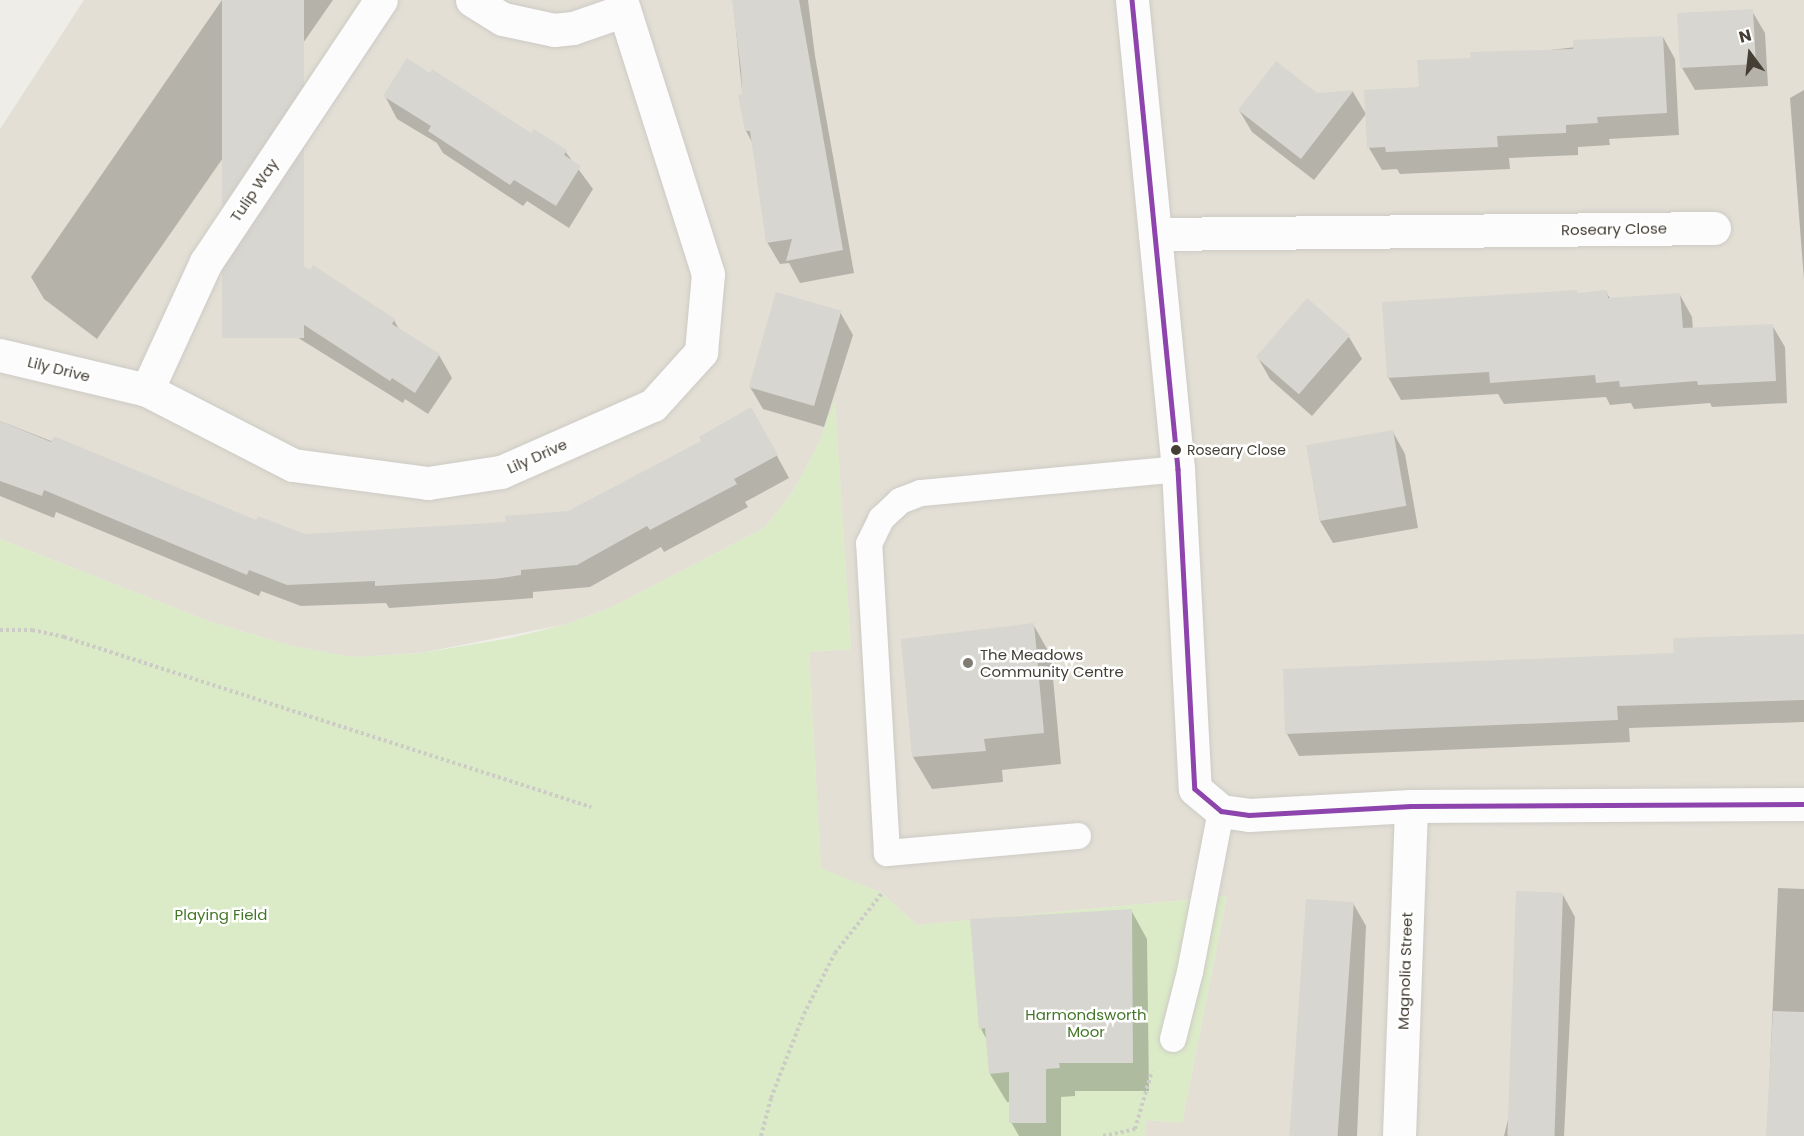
<!DOCTYPE html>
<style>
body{margin:0}
#map{position:relative;width:1804px;height:1136px;overflow:hidden;background:#eeede8;font-family:Poppins,sans-serif}
div>[style]{position:absolute}
[style*='--x']{left:calc(var(--x)*1px);top:calc(var(--y)*1px);width:calc(var(--w)*1px);rotate:calc(var(--a)*1deg)}
.residential>*{inset:0;background:#e3dfd5}
.green>*{inset:0;background:#dbeac7}
.shadow>*{inset:0;background:#0003}
.building>*{inset:0;background:#d8d6d0;transform-origin:0 0}
.path>*{height:4px;margin-top:-2px;transform-origin:0;background:repeating-linear-gradient(90deg,#cdcbc6 0 3px,transparent 0 6px)}
.roads{filter:drop-shadow(0 0 2px #cdcbc5) drop-shadow(0 0 2px #cdcbc5)}
.lane>*{height:26px;margin:-13px;padding:0 13px;transform-origin:13px;border-radius:13px;background:#fcfcfc}
.street>*{height:33px;margin:-16.5px;padding:0 16.5px;transform-origin:16.5px;border-radius:16.5px;background:#fcfcfc}
.bus-1>*{height:4.5px;margin:-2.25px;padding:0 2.25px;transform-origin:2.25px;border-radius:2.25px;background:#8e44ad}
.dots>*{width:16px;height:16px;translate:-50% -50%;box-sizing:border-box;border:3px solid #fff;border-radius:50%}
span{translate:-50% -50%;white-space:nowrap;text-align:center;line-height:1.15;-webkit-text-stroke:5px #fff;paint-order:stroke}
.bus-label{font-size:14px;color:#443e34}
.left{translate:0 -50%;text-align:left}
.street-label{font-size:15px;color:#443e34}
.poi-label{font-size:15px;color:#443e34}
.park-label{font-size:15px;color:#447627}
.north{position:absolute;left:1720px;top:24px;width:60px;height:60px;-webkit-text-stroke:4px #fff;paint-order:stroke;rotate:345deg;font-size:16px;font-weight:700;line-height:24px;text-align:center;color:#443e34}
.north::after{content:'';display:block;margin:auto;width:21px;height:27px;background:#443e34;clip-path:polygon(50% 0,100% 100%,50% 72%,0 100%)}
</style>
<div id="map">
<div class="residential">
<div style="clip-path:polygon(84px 0,1804px 0,1804px 1136px,1146px 1136px,1146px 1120px,1182px 1123px,1227px 896px,917px 925px,882px 893px,821px 869px,809px 652px,851px 649px,835px 402px,817px 447px,792px 493px,764px 528px,614px 606px,567px 624px,421px 653px,353px 657px,296px 647px,211px 622px,0 539px,0 129px)"></div>
</div>
<div class="green">
<div style="clip-path:polygon(835px 400px,851px 649px,809px 652px,821px 868px,882px 893px,917px 925px,1227px 896px,1182px 1123px,1146px 1120px,1146px 1136px,0 1136px,0 539px,211px 622px,296px 647px,353px 657px,421px 653px,511px 638px,567px 624px,614px 606px,764px 528px,792px 493px,817px 447px)"></div>
</div>
<div class="shadow">
<div style="clip-path:polygon(222px 0,333px 0,97px 339px,44px 299px,31px 277px)"></div>
<div style="clip-path:polygon(733px 0,808px 0,815px 56px,854px 273px,800px 283px,789px 263px,780px 264px,767px 242px,753px 144px,746px 131px)"></div>
<div style="clip-path:polygon(1752px 11px,1765px 33px,1768px 86px,1695px 90px,1682px 68px)"></div>
<div style="clip-path:polygon(1663px 37px,1675px 59px,1679px 135px,1609px 139px,1610px 145px,1578px 147px,1578px 155px,1509px 158px,1510px 169px,1400px 174px,1397px 169px,1382px 170px,1369px 148px,1420px 88px,1472px 59px)"></div>
<div style="clip-path:polygon(1804px 90px,1804px 280px,1790px 98px)"></div>
<div style="clip-path:polygon(1353px 92px,1366px 114px,1314px 180px,1252px 132px,1239px 110px,1316px 94px)"></div>
<div style="clip-path:polygon(385px 96px,531px 135px,565px 151px,593px 189px,569px 228px,527px 201px,523px 206px,443px 153px,437px 143px,397px 119px)"></div>
<div style="clip-path:polygon(310px 272px,394px 320px,400px 331px,439px 355px,452px 378px,428px 414px,405px 399px,403px 403px,271px 321px,244px 284px)"></div>
<div style="clip-path:polygon(1576px 291px,1578px 294px,1606px 292px,1611px 300px,1680px 295px,1692px 317px,1693px 329px,1772px 325px,1785px 347px,1787px 403px,1712px 407px,1710px 403px,1634px 409px,1631px 403px,1610px 405px,1606px 397px,1504px 404px,1498px 394px,1401px 400px,1388px 377px)"></div>
<div style="clip-path:polygon(840px 312px,853px 335px,824px 427px,763px 409px,750px 387px)"></div>
<div style="clip-path:polygon(1349px 337px,1362px 359px,1312px 416px,1270px 379px,1257px 356px)"></div>
<div style="clip-path:polygon(0 421px,257px 522px,304px 535px,507px 523px,568px 513px,764px 432px,789px 478px,745px 502px,748px 507px,664px 552px,661px 547px,590px 587px,533px 592px,533px 598px,507px 600px,389px 608px,386px 603px,301px 606px,261px 591px,259px 596px,56px 512px,54px 518px,0 496px)"></div>
<div style="clip-path:polygon(1393px 432px,1405px 454px,1418px 528px,1333px 543px,1320px 521px,1307px 447px)"></div>
<div style="clip-path:polygon(1033px 624px,1051px 656px,1061px 764px,1002px 770px,1003px 782px,932px 789px,913px 757px)"></div>
<div style="clip-path:polygon(1804px 635px,1804px 722px,1629px 728px,1630px 742px,1299px 756px,1287px 734px,1675px 654px)"></div>
<div style="clip-path:polygon(1778px 888px,1804px 889px,1804px 1136px,1767px 1136px)"></div>
<div style="clip-path:polygon(1563px 895px,1575px 917px,1564px 1136px,1504px 1136px)"></div>
<div style="clip-path:polygon(1353px 903px,1366px 926px,1357px 1136px,1295px 1136px)"></div>
<div style="clip-path:polygon(1131px 910px,1147px 939px,1149px 1091px,1075px 1091px,1075px 1096px,1061px 1097px,1061px 1136px,1019px 1136px,1011px 1122px,1011px 1102px,1007px 1102px,990px 1074px,987px 1040px,981px 1029px)"></div>
</div>
<div class="building">
<div style="left:222px;top:0;width:82px;height:338px"></div>
<div style="clip-path:polygon(732px 0,799px 0,843px 250px,786px 261px,792px 239px,766px 243px,750px 131px,745px 131px,738px 95px,742px 94px,741px 70px)"></div>
<div style="left:1753px;top:9px;width:55px;height:76px;rotate:87deg"></div>
<div style="clip-path:polygon(1663px 36px,1667px 113px,1597px 117px,1598px 123px,1566px 125px,1566px 133px,1497px 136px,1498px 147px,1386px 152px,1385px 147px,1367px 148px,1364px 90px,1419px 87px,1417px 60px,1471px 58px,1470px 52px,1573px 49px,1573px 40px)"></div>
<div style="clip-path:polygon(407px 58px,430px 73px,432px 69px,531px 133px,534px 129px,567px 150px,564px 155px,581px 166px,556px 206px,514px 180px,510px 185px,428px 131px,431px 126px,383px 96px)"></div>
<div style="clip-path:polygon(1276px 61px,1317px 93px,1354px 90px,1301px 159px,1238px 110px)"></div>
<div style="clip-path:polygon(268px 242px,310px 270px,313px 265px,395px 319px,392px 324px,440px 354px,415px 393px,392px 378px,390px 381px,292px 317px,289px 320px,256px 299px,259px 295px,242px 284px)"></div>
<div style="clip-path:polygon(1577px 290px,1577px 293px,1607px 290px,1608px 298px,1680px 293px,1683px 328px,1773px 324px,1776px 381px,1698px 385px,1697px 381px,1620px 387px,1619px 381px,1596px 383px,1595px 375px,1490px 383px,1489px 372px,1387px 378px,1382px 302px)"></div>
<div style="left:776px;top:292px;width:68px;height:99px;rotate:16deg"></div>
<div style="left:1307px;top:298px;width:57px;height:78px;rotate:41deg"></div>
<div style="clip-path:polygon(751px 407px,778px 455px,734px 479px,737px 484px,650px 530px,647px 526px,577px 565px,521px 570px,521px 575px,494px 579px,375px 586px,375px 581px,287px 585px,249px 570px,247px 575px,44px 490px,42px 496px,0 481px,0 421px,51px 442px,54px 436px,256px 520px,258px 516px,305px 534px,506px 522px,505px 516px,568px 511px,701px 441px,699px 437px)"></div>
<div style="left:1393px;top:430px;width:77px;height:88px;rotate:80deg"></div>
<div style="clip-path:polygon(1034px 623px,1044px 733px,984px 739px,986px 751px,912px 757px,901px 639px)"></div>
<div style="clip-path:polygon(1804px 634px,1804px 700px,1617px 706px,1618px 720px,1285px 734px,1283px 669px,1674px 653px,1673px 638px)"></div>
<div style="left:1516px;top:891px;width:47px;height:245px;rotate:2deg"></div>
<div style="left:1306px;top:899px;width:48px;height:237px;rotate:4deg"></div>
<div style="clip-path:polygon(1132px 909px,1133px 1063px,1059px 1063px,1060px 1068px,1046px 1069px,1046px 1123px,1009px 1123px,1009px 1072px,989px 1074px,985px 1028px,979px 1029px,970px 919px)"></div>
<div style="clip-path:polygon(1773px 1011px,1804px 1012px,1804px 1136px,1766px 1136px)"></div>
</div>
<div class="path">
<div style="--x:0;--y:630;--w:32;--a:0"></div>
<div style="--x:32;--y:630;--w:33;--a:12"></div>
<div style="--x:64;--y:637;--w:554;--a:17.88"></div>
<div style="--x:761;--y:1136;--w:39;--a:-75"></div>
<div style="--x:771;--y:1098;--w:90;--a:-68.6"></div>
<div style="--x:804;--y:1014;--w:68;--a:-63.1"></div>
<div style="--x:835;--y:953;--w:76;--a:-51.9"></div>
<div style="--x:1103;--y:1136;--w:33;--a:-12"></div>
<div style="--x:1135;--y:1129;--w:60;--a:-73.7"></div>
</div>
<div class="roads">
<div class="lane">
<div style="--x:1078;--y:836;--w:192;--a:174.9"></div>
<div style="--x:887;--y:853;--w:310;--a:-93.3"></div>
<div style="--x:869;--y:544;--w:28;--a:-64"></div>
<div style="--x:881;--y:519;--w:26;--a:-43"></div>
<div style="--x:900;--y:501;--w:22;--a:-21"></div>
<div style="--x:921;--y:493;--w:258;--a:-5.3"></div>
<div style="--x:1173;--y:1039;--w:69;--a:-75.8"></div>
<div style="--x:1190;--y:972;--w:164;--a:-79.1"></div>
</div>
<div class="street">
<div style="--x:472;--y:0;--w:36;--a:32"></div>
<div style="--x:503;--y:19;--w:52;--a:12.2"></div>
<div style="--x:554;--y:30;--w:19;--a:-6"></div>
<div style="--x:573;--y:28;--w:52;--a:-19.1"></div>
<div style="--x:1132;--y:0;--w:471;--a:84.4"></div>
<div style="--x:1178;--y:469;--w:320;--a:87"></div>
<div style="--x:1195;--y:789;--w:34;--a:40"></div>
<div style="--x:1221;--y:811;--w:28;--a:8"></div>
<div style="--x:1249;--y:815;--w:162;--a:-3.2"></div>
<div style="--x:1411;--y:806;--w:393;--a:-0.3"></div>
<div style="--x:1155;--y:234;--w:559;--a:-0.61"></div>
<div style="--x:0;--y:355;--w:151;--a:13.4"></div>
<div style="--x:147;--y:390;--w:164;--a:27.2"></div>
<div style="--x:293;--y:465;--w:136;--a:7.6"></div>
<div style="--x:428;--y:483;--w:74;--a:-8.6"></div>
<div style="--x:501;--y:472;--w:166;--a:-23.8"></div>
<div style="--x:653;--y:405;--w:72;--a:-47.8"></div>
<div style="--x:701;--y:352;--w:78;--a:-84.9"></div>
<div style="--x:708;--y:274;--w:287;--a:-107.6"></div>
<div style="--x:147;--y:390;--w:141;--a:-65.3"></div>
<div style="--x:206;--y:262;--w:315;--a:-56.3"></div>
<div style="--x:1399;--y:1136;--w:330;--a:-87.9"></div>
</div>
</div>
<div class="bus-1">
<div style="--x:1132;--y:0;--w:471;--a:84.4"></div>
<div style="--x:1178;--y:469;--w:320;--a:87"></div>
<div style="--x:1195;--y:789;--w:34;--a:40"></div>
<div style="--x:1221;--y:811;--w:28;--a:8"></div>
<div style="--x:1249;--y:815;--w:162;--a:-3.2"></div>
<div style="--x:1411;--y:806;--w:393;--a:-0.3"></div>
</div>
<div class="dots">
<div style="left:1176px;top:450px;background:#443e34"></div>
<div style="left:968px;top:663px;background:#807b73"></div>
</div>
<div class="bus-label">
<span class="left" style="left:1187px;top:450px">Roseary Close</span>
</div>
<div class="street-label">
<span style="left:254px;top:190px;rotate:-56deg">Tulip Way</span>
<span style="left:1614px;top:229px;rotate:-1deg">Roseary Close</span>
<span style="left:59px;top:369px;rotate:14deg">Lily Drive</span>
<span style="left:537px;top:456px;rotate:-24deg">Lily Drive</span>
<span style="left:1405px;top:971px;rotate:-88deg">Magnolia Street</span>
</div>
<div class="poi-label">
<span class="left" style="left:980px;top:663px">The Meadows<br>Community Centre</span>
</div>
<div class="park-label">
<span style="left:221px;top:915px">Playing Field</span>
<span style="left:1086px;top:1023px">Harmondsworth<br>Moor</span>
</div>
<div class="north">N</div>
</div>
